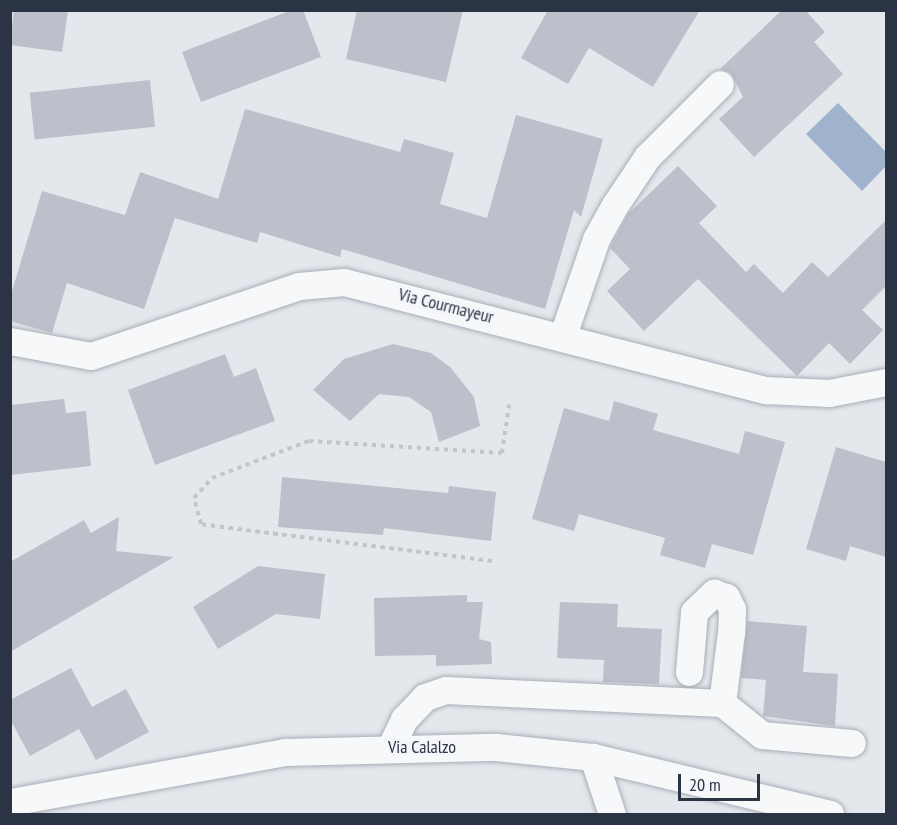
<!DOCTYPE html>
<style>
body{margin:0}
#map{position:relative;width:897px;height:825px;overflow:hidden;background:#e4e7ec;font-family:"PT Sans Narrow",sans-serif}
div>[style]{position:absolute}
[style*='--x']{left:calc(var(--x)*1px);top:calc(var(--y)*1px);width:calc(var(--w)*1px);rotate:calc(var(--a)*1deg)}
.water>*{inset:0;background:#9fb4cc}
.building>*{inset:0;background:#bbc0ca;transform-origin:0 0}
.path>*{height:4px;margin-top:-2px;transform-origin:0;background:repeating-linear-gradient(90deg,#c2c5cb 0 4.5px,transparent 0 9px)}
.roads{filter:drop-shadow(0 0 2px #a9aeb7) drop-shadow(0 0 2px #a9aeb7)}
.street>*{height:27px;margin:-13.5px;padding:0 13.5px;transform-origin:13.5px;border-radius:13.5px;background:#f7f8fa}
span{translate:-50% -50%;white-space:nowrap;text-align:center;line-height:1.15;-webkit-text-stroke:6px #f4f6f9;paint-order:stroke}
.street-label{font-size:18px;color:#2b3445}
.frame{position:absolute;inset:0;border:12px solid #2b3445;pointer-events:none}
.scale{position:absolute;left:678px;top:774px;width:82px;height:27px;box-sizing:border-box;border:3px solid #2b3445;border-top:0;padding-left:8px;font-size:18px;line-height:21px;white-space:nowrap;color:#2b3445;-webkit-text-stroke:4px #f4f6f9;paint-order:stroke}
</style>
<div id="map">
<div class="water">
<div style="clip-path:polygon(838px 103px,886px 152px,886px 166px,862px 191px,806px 134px)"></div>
</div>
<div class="building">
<div style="clip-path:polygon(14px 10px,68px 10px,62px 52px,10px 45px)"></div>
<div style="clip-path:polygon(292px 10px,303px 10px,321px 57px,201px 102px,182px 52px)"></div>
<div style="clip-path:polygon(357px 10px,463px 10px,446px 82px,346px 59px)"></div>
<div style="clip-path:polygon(548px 10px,700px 10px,653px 87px,589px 48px,568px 84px,521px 58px)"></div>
<div style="clip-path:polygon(782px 10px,805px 10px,825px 32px,814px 42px,843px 74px,754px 157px,719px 119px,743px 97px,731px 73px,720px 69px)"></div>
<div style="left:150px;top:80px;width:47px;height:121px;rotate:84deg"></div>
<div style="clip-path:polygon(245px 109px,400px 152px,404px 139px,454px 153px,440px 204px,487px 218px,516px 115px,603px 139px,581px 217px,574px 210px,545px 309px,342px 249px,340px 257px,260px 232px,257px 243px,175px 218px,144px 309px,67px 283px,52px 333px,10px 321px,10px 298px,42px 191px,125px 215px,140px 172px,218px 199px)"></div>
<div style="clip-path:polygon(678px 166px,717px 206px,699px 223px,746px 272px,754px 264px,783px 293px,812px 262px,828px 277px,886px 220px,886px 286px,862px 310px,883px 330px,850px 364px,829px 343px,797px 376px,698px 279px,644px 331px,607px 291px,630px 269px,610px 248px,628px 214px)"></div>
<div style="clip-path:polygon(393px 344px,431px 353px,450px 367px,474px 397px,480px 426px,439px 442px,431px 412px,409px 397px,379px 394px,350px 421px,313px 390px,344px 359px)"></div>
<div style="clip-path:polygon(225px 354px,234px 377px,256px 368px,275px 421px,155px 465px,128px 390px)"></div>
<div style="clip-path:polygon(64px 399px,66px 413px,86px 411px,91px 466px,10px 475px,10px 405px)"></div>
<div style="clip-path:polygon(614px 401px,658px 414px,653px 430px,739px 454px,745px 431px,785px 442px,753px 555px,712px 544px,705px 568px,660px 555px,665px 538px,579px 514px,574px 531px,532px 519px,564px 408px,609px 421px)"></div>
<div style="clip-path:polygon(836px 447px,886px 462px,886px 557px,850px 546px,846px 561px,806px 549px)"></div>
<div style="clip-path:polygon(282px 477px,448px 493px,449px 486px,496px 492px,491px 541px,384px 528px,383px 535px,278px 527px)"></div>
<div style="clip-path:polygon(119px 517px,116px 551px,174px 557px,10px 652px,10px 562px,84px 520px,91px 533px)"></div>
<div style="clip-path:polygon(258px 566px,325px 574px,320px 619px,276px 614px,218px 649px,193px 607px)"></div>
<div style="clip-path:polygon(467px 595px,467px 602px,483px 602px,479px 639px,491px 642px,492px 664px,436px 666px,436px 655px,375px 656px,374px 598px)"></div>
<div style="clip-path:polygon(560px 602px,618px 604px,617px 627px,662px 629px,659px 684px,603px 682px,604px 660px,557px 658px)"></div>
<div style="clip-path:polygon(747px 621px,807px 626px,803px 672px,838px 674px,835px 726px,763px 716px,766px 680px,741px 678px)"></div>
<div style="clip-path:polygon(71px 668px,92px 707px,126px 689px,149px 732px,96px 760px,79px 729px,30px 756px,10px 719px,10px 700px)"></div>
</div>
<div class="path">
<div style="--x:492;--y:561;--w:293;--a:-172.8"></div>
<div style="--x:201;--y:524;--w:27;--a:-105"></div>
<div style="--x:194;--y:498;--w:27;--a:-48"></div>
<div style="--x:212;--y:478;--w:104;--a:-20.9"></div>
<div style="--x:309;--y:441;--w:193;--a:3.6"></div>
<div style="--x:502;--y:453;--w:49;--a:-81.7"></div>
</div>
<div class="roads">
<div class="street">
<div style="--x:563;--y:335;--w:102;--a:-71"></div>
<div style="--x:596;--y:239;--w:39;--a:-61"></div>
<div style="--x:615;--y:205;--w:58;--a:-56.3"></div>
<div style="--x:647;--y:157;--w:103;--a:-45"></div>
<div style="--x:10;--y:341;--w:82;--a:10.5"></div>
<div style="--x:91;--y:356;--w:219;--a:-18.6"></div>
<div style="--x:299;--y:286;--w:45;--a:-5.1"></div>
<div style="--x:344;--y:282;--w:436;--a:14.4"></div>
<div style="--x:766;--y:390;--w:63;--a:2.7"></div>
<div style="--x:829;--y:393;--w:58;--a:-10.9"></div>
<div style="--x:689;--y:672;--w:60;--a:-85.2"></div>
<div style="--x:694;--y:612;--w:28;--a:-44"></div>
<div style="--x:714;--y:593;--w:13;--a:18"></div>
<div style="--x:726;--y:597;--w:13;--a:63"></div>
<div style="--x:732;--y:609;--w:23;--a:92"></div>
<div style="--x:731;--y:632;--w:72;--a:97.2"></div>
<div style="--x:391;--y:746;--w:30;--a:-64"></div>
<div style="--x:404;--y:719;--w:30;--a:-46"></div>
<div style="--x:425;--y:697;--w:21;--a:-19"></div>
<div style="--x:445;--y:690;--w:277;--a:2.7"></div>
<div style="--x:722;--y:703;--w:51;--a:38.7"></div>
<div style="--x:762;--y:735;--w:90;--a:5.1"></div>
<div style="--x:593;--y:757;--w:60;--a:71.6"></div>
<div style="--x:10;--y:802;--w:280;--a:-10.3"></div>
<div style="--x:285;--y:752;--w:211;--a:-1.4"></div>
<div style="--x:496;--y:747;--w:98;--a:5.9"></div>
<div style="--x:593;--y:757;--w:244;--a:13.5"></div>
</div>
</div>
<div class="street-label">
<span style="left:446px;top:306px;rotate:14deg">Via Courmayeur</span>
<span style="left:422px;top:747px">Via Calalzo</span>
</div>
<div class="frame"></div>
<div class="scale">20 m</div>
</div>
